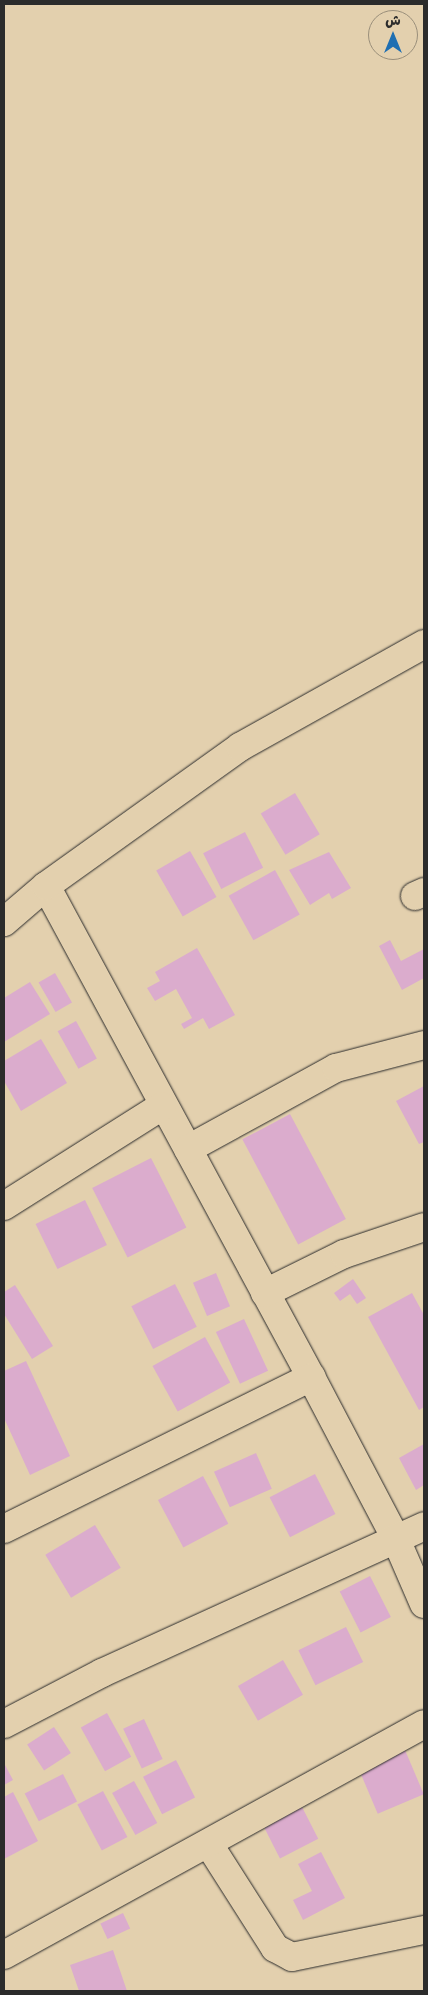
<!DOCTYPE html>
<meta charset="utf-8">
<style>
body{margin:0}
#map{position:relative;width:428px;height:1995px;overflow:hidden;background:#e3d0ae;font-family:"Balsamiq Sans","Playpen Sans Arabic",sans-serif}
div>[style]{position:absolute}
[style*='--x']{left:calc(var(--x)*1px);top:calc(var(--y)*1px);width:calc(var(--w)*1px);rotate:calc(var(--a)*1deg)}
.building>*{inset:0;background:#dbaccd;transform-origin:0 0}
.roads{filter:drop-shadow(0 0 1px #2b2b2b) drop-shadow(0 0 1px #2b2b2b)}
.street>*{height:28px;margin:-14px;padding:0 14px;transform-origin:14px;border-radius:14px;background:#e3d0ae}
.secondary>*{height:28px;margin:-14px;padding:0 14px;transform-origin:14px;border-radius:14px;background:#e3d0ae}
span{translate:-50% -50%;white-space:nowrap;text-align:center;line-height:1.15;-webkit-text-stroke:4px #e3d0ae;paint-order:stroke}
.frame{position:absolute;inset:0;border:5px solid #2b2b2b;pointer-events:none}
.north{position:absolute;left:368px;top:10px;width:50px;height:50px;box-sizing:border-box;background:#e3d0ae;border:1px solid #998e7a;border-radius:50%;rotate:0deg;font-size:14px;font-weight:700;line-height:20px;text-align:center;color:#2b2b2b}
.north::after{content:'';display:block;margin:auto;width:18px;height:22px;background:#1f6fb2;clip-path:polygon(50% 0,100% 100%,50% 72%,0 100%)}
</style>
<div id="map">
<div class="building">
<div style="left:295px;top:793px;width:48px;height:40px;rotate:59deg"></div>
<div style="left:245px;top:832px;width:40px;height:47px;rotate:63deg"></div>
<div style="left:190px;top:851px;width:53px;height:39px;rotate:60deg"></div>
<div style="clip-path:polygon(329px 852px,351px 888px,332px 899px,329px 893px,310px 905px,289px 870px)"></div>
<div style="left:275px;top:870px;width:51px;height:53px;rotate:61deg"></div>
<div style="clip-path:polygon(390px 940px,401px 961px,424px 949px,424px 978px,402px 990px,379px 946px)"></div>
<div style="clip-path:polygon(197px 948px,235px 1015px,209px 1029px,203px 1018px,184px 1029px,181px 1024px,192px 1018px,176px 989px,155px 1001px,147px 988px,160px 981px,155px 972px)"></div>
<div style="left:55px;top:973px;width:34px;height:19px;rotate:60deg"></div>
<div style="clip-path:polygon(30px 982px,50px 1014px,4px 1042px,4px 998px)"></div>
<div style="left:76px;top:1021px;width:43px;height:21px;rotate:61deg"></div>
<div style="clip-path:polygon(41px 1039px,67px 1083px,21px 1111px,4px 1081px,4px 1061px)"></div>
<div style="clip-path:polygon(424px 1086px,424px 1142px,419px 1144px,396px 1101px)"></div>
<div style="left:290px;top:1114px;width:119px;height:54px;rotate:62deg"></div>
<div style="left:151px;top:1158px;width:78px;height:66px;rotate:63deg"></div>
<div style="left:85px;top:1200px;width:50px;height:55px;rotate:64deg"></div>
<div style="left:216px;top:1273px;width:36px;height:25px;rotate:67deg"></div>
<div style="clip-path:polygon(353px 1279px,366px 1298px,357px 1304px,350px 1294px,340px 1301px,334px 1293px)"></div>
<div style="left:175px;top:1284px;width:48px;height:49px;rotate:63deg"></div>
<div style="clip-path:polygon(15px 1285px,53px 1346px,32px 1359px,4px 1314px,4px 1292px)"></div>
<div style="clip-path:polygon(412px 1293px,424px 1315px,424px 1407px,419px 1410px,368px 1317px)"></div>
<div style="left:244px;top:1319px;width:57px;height:31px;rotate:65deg"></div>
<div style="left:205px;top:1337px;width:52px;height:60px;rotate:61deg"></div>
<div style="clip-path:polygon(26px 1361px,70px 1456px,30px 1475px,4px 1418px,4px 1371px)"></div>
<div style="clip-path:polygon(424px 1444px,424px 1485px,416px 1490px,399px 1458px)"></div>
<div style="left:256px;top:1453px;width:39px;height:46px;rotate:66deg"></div>
<div style="left:315px;top:1474px;width:45px;height:51px;rotate:63deg"></div>
<div style="left:203px;top:1476px;width:54px;height:51px;rotate:62deg"></div>
<div style="left:95px;top:1525px;width:50px;height:58px;rotate:59deg"></div>
<div style="left:370px;top:1576px;width:46px;height:34px;rotate:63deg"></div>
<div style="left:346px;top:1627px;width:39px;height:53px;rotate:64deg"></div>
<div style="left:283px;top:1660px;width:40px;height:52px;rotate:60deg"></div>
<div style="left:107px;top:1713px;width:50px;height:30px;rotate:61deg"></div>
<div style="left:144px;top:1719px;width:44px;height:23px;rotate:65deg"></div>
<div style="left:54px;top:1727px;width:31px;height:32px;rotate:57deg"></div>
<div style="left:405px;top:1750px;width:48px;height:50px;rotate:67deg"></div>
<div style="left:176px;top:1760px;width:42px;height:37px;rotate:63deg"></div>
<div style="clip-path:polygon(4px 1763px,13px 1780px,4px 1785px)"></div>
<div style="left:63px;top:1774px;width:31px;height:43px;rotate:63deg"></div>
<div style="left:134px;top:1781px;width:48px;height:25px;rotate:61deg"></div>
<div style="left:103px;top:1791px;width:52px;height:29px;rotate:62deg"></div>
<div style="clip-path:polygon(13px 1792px,38px 1841px,4px 1859px,4px 1797px)"></div>
<div style="left:301px;top:1805px;width:38px;height:43px;rotate:63deg"></div>
<div style="clip-path:polygon(321px 1852px,345px 1898px,303px 1920px,293px 1900px,312px 1891px,298px 1864px)"></div>
<div style="left:123px;top:1913px;width:17px;height:25px;rotate:65deg"></div>
<div style="clip-path:polygon(113px 1950px,127px 1991px,79px 1991px,70px 1965px)"></div>
</div>
<div class="roads">
<div class="street">
<div style="--x:46;--y:886;--w:558;--a:61.64"></div>
<div style="--x:311;--y:1377;--w:181;--a:62.3"></div>
<div style="--x:395;--y:1537;--w:73;--a:66.6"></div>
<div style="--x:415;--y:896;--w:10;--a:-24"></div>
<div style="--x:188;--y:1149;--w:169;--a:-28.7"></div>
<div style="--x:336;--y:1068;--w:91;--a:-14.6"></div>
<div style="--x:4;--y:1206;--w:187;--a:-32.3"></div>
<div style="--x:265;--y:1293;--w:88;--a:-26.3"></div>
<div style="--x:344;--y:1254;--w:84;--a:-18.6"></div>
<div style="--x:4;--y:1529;--w:343;--a:-26.3"></div>
<div style="--x:4;--y:1724;--w:110;--a:-27.5"></div>
<div style="--x:102;--y:1673;--w:354;--a:-24.5"></div>
<div style="--x:210;--y:1846;--w:121;--a:57.5"></div>
<div style="--x:275;--y:1948;--w:19;--a:28"></div>
<div style="--x:292;--y:1957;--w:135;--a:-11.6"></div>
<div style="--x:4;--y:1955;--w:479;--a:-28.8"></div>
</div>
<div class="secondary">
<div style="--x:4;--y:922;--w:55;--a:-40.6"></div>
<div style="--x:46;--y:886;--w:239;--a:-35.6"></div>
<div style="--x:240;--y:747;--w:211;--a:-29.2"></div>
</div>
</div>
<div class="frame"></div>
<div class="north">ش</div>
</div>
